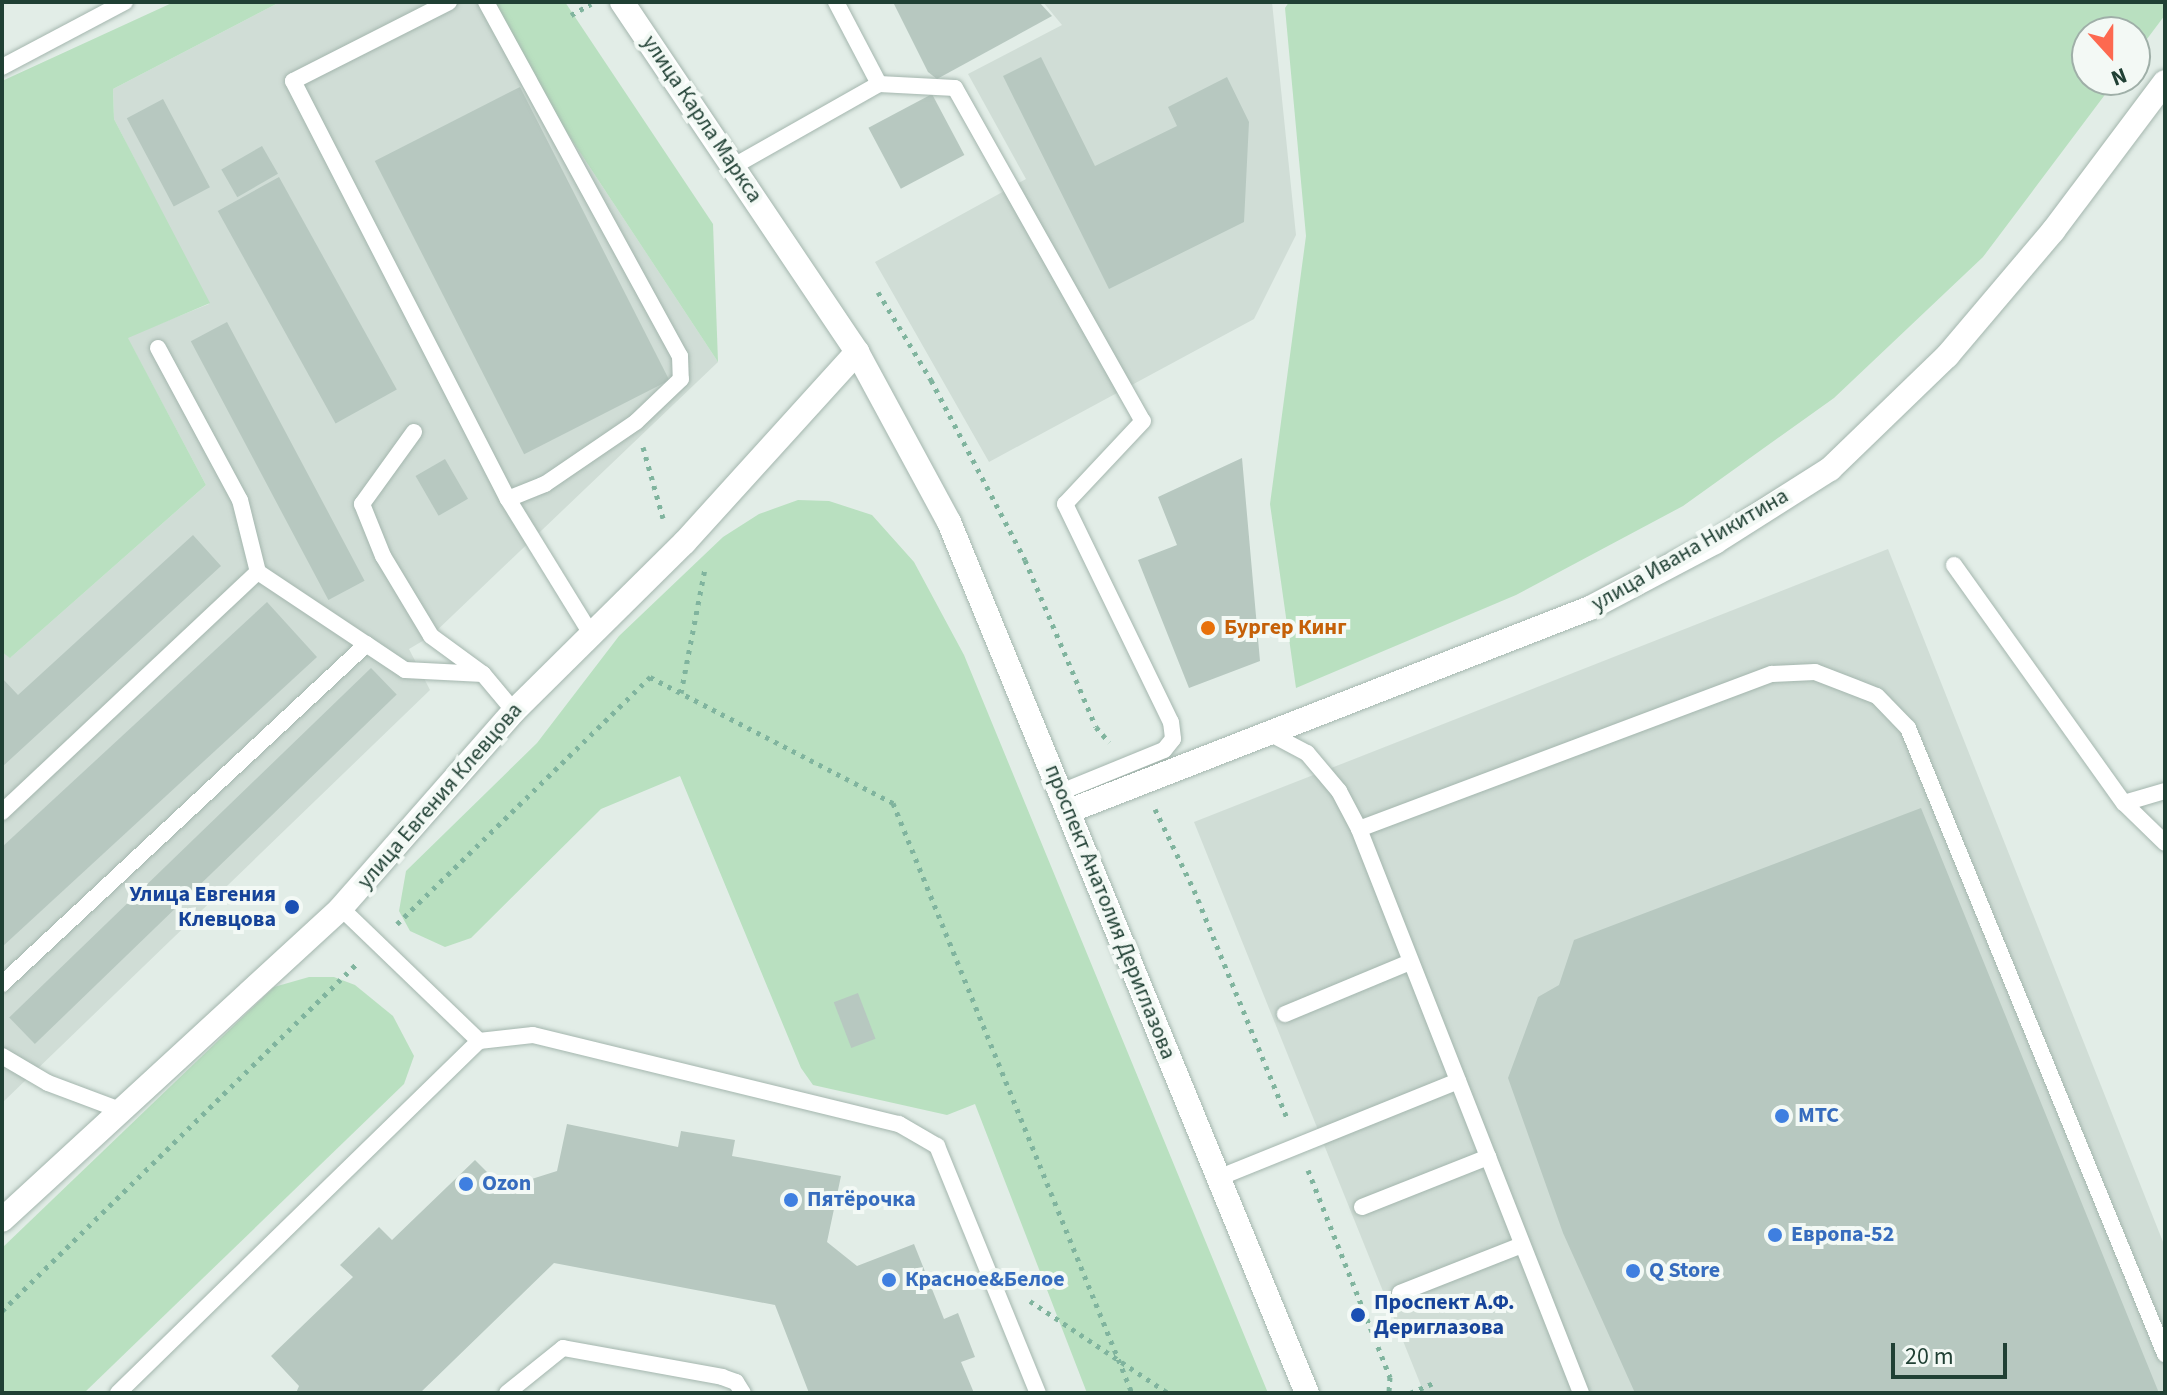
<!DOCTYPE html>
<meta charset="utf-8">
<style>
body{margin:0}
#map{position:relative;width:2167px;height:1395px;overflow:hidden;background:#e2ede7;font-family:"Source Sans 3",sans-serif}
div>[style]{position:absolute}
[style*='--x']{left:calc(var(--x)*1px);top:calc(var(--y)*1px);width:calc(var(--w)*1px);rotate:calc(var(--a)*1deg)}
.built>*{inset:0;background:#d0ddd6}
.green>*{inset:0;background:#b9e0c0}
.building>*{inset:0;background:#b7c8c0;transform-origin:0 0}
.path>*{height:5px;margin-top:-2.5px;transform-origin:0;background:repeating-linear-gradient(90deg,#80b49e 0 4px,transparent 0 10px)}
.roads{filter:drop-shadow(0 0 2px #a4b6ae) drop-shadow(0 0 2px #a4b6ae)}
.service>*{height:16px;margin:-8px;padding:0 8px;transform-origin:8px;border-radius:8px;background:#fff}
.tertiary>*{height:24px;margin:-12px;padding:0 12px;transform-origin:12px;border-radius:12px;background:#fff}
.secondary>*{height:24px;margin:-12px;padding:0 12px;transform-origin:12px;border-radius:12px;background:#fff}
.dots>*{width:22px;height:22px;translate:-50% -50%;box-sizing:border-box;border:4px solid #f3f9f5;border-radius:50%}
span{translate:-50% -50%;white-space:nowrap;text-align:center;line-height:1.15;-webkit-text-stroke:8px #f3f9f5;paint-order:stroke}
.street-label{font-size:22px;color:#204034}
.food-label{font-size:22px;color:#c56008;font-weight:700}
.left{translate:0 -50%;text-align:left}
.transit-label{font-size:22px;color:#164399;font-weight:700}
.right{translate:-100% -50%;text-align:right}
.shop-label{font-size:22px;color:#366cbe;font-weight:700}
.frame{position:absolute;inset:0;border:4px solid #204034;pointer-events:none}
.north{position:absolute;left:2071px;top:16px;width:80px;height:80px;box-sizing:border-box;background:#f3f9f5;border:2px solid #9fafa8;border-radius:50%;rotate:159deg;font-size:22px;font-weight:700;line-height:32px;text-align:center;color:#204034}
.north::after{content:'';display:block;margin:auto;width:28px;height:36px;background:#fd6950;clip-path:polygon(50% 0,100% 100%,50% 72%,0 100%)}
.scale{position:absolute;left:1891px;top:1343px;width:116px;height:36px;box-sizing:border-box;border:4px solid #204034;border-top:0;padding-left:10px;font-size:24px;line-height:28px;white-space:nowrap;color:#204034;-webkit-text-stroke:6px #f3f9f5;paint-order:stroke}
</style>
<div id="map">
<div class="built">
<div style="clip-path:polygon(280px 2px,481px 2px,718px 362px,431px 636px,409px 649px,430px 690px,2px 1103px,2px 652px,11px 657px,206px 485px,127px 337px,209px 304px,114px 119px,113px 89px)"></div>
<div style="clip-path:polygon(1043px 2px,1272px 2px,1296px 235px,1254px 319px,989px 462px,875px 262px,1026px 179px,968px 74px,1062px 25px)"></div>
<div style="clip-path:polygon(1888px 549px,2165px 1247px,2165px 1393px,1424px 1393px,1194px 822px)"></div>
</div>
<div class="green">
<div style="clip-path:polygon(174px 2px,280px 2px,113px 89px,114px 119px,210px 303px,128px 338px,206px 485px,10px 658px,2px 652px,2px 81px)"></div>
<div style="clip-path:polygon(481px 2px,565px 2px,713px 224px,718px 362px)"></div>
<div style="clip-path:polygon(1289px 2px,2165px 2px,2165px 15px,2135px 55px,2135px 32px,2087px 32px,2087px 80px,2116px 80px,1983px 257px,1834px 398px,1683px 506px,1516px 595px,1296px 688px,1270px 504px,1306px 236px,1285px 8px)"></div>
<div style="clip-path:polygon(798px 500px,829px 501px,872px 515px,914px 562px,964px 655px,1268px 1393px,1087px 1393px,975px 1104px,947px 1115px,813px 1085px,801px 1068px,680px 776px,601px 809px,471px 938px,445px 947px,410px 931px,399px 911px,406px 871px,537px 743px,619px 636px,723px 537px,759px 514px)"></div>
<div style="clip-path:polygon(309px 977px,334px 977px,355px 985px,393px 1016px,414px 1056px,404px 1084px,84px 1393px,2px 1393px,2px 1248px,274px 987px)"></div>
</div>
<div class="building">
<div style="clip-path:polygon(893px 2px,1039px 2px,1052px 16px,937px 79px,928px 72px)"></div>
<div style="clip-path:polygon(1041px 57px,1095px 166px,1177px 126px,1168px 107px,1227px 77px,1249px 122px,1244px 222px,1109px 289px,1003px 76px)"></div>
<div style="left:520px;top:87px;width:329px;height:163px;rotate:63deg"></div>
<div style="left:932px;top:94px;width:69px;height:72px;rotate:62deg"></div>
<div style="left:163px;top:99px;width:100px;height:41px;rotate:62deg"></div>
<div style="left:262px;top:146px;width:32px;height:47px;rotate:60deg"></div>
<div style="left:279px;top:177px;width:243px;height:70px;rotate:61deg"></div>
<div style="left:227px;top:322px;width:293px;height:41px;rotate:62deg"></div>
<div style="clip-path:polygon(1242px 458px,1260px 661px,1189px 688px,1138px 560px,1177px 545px,1158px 497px)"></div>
<div style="left:445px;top:459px;width:46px;height:34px;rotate:60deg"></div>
<div style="clip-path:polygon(193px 535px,221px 566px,2px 767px,2px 678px,18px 695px)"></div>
<div style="clip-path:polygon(267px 602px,317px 657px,2px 947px,2px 847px)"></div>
<div style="left:371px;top:668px;width:37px;height:503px;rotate:46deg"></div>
<div style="clip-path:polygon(1921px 808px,2159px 1393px,1635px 1393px,1563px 1233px,1508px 1078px,1538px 997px,1559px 985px,1574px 940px)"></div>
<div style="left:858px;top:993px;width:49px;height:26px;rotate:69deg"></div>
<div style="clip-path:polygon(567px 1124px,678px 1147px,681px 1131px,735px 1140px,732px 1156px,841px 1176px,827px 1242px,857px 1266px,914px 1244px,944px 1319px,958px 1313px,975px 1357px,961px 1362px,974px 1393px,809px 1393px,775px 1305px,554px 1263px,420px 1393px,296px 1393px,299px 1386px,271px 1356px,353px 1277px,340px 1265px,379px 1227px,392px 1240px,475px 1160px,503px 1188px,557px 1171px)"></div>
</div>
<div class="path">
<div style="--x:571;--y:15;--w:23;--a:-29"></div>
<div style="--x:878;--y:292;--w:103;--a:58.9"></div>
<div style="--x:931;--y:380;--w:203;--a:62.4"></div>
<div style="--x:1025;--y:560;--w:181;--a:67"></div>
<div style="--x:1096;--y:727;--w:20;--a:49"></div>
<div style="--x:643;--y:447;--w:74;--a:74.3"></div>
<div style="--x:681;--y:693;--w:127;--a:-79.1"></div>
<div style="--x:1155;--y:809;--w:90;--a:64.3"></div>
<div style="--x:1194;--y:890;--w:248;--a:67.8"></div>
<div style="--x:397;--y:924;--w:354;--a:-44.3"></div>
<div style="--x:650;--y:677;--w:274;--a:27.4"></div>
<div style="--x:893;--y:803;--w:637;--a:67.95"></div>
<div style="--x:1308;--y:1170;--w:223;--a:68.4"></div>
<div style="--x:1390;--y:1377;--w:16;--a:94"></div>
<div style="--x:1030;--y:1301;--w:166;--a:33.7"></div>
<div style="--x:2;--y:1311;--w:499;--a:-44.4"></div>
<div style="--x:1410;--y:1393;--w:28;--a:-23"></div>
</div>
<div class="roads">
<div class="service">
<div style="--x:449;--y:2;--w:175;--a:153.1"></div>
<div style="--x:293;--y:81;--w:470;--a:62.8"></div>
<div style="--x:486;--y:2;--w:404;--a:61.3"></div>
<div style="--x:680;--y:356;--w:23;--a:88"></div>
<div style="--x:681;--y:379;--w:62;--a:136.3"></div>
<div style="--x:636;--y:422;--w:110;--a:145.7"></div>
<div style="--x:545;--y:484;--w:40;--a:158"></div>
<div style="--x:508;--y:499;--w:158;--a:58.4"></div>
<div style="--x:2;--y:67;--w:139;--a:-27.9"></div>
<div style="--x:879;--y:84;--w:76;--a:3"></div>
<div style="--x:955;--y:88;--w:382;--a:60.6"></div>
<div style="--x:1143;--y:421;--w:114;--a:133.2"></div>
<div style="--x:1065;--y:504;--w:242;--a:64.1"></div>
<div style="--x:1171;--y:722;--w:17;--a:83"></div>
<div style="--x:1173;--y:739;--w:14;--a:129"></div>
<div style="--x:1164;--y:750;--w:111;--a:157.8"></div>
<div style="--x:734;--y:166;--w:167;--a:-29.5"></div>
<div style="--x:879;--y:84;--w:93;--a:-117.7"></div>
<div style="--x:158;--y:348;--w:173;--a:61.7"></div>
<div style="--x:240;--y:500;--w:74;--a:76"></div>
<div style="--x:414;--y:432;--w:89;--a:125.8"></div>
<div style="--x:362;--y:504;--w:56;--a:68"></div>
<div style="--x:383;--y:556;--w:93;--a:59"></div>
<div style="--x:431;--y:636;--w:64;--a:36.2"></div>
<div style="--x:483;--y:674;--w:48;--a:50"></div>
<div style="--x:1954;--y:565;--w:292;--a:54.5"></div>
<div style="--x:2124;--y:803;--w:57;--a:44.3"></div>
<div style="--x:1269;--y:733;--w:43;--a:27.8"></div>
<div style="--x:1307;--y:753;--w:50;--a:49.9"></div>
<div style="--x:1339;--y:791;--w:43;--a:62.2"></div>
<div style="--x:1359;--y:829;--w:606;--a:68.51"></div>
<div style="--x:2124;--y:803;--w:43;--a:-16.3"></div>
<div style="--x:2;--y:812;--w:351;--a:-43.2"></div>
<div style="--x:258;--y:572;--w:130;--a:33.7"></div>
<div style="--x:1359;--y:829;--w:441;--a:-20.6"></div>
<div style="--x:1772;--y:674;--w:43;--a:-2.7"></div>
<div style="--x:1815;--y:672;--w:66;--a:21.2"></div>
<div style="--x:1877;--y:696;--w:45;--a:45.9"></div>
<div style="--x:1908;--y:728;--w:677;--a:67.68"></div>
<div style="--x:341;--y:908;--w:192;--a:43.9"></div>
<div style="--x:2;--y:984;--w:498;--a:-43"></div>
<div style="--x:366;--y:644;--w:47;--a:33.7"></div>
<div style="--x:405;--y:670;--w:78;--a:2.9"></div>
<div style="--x:1285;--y:1014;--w:135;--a:-22.6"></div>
<div style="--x:2;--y:1056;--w:53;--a:30.4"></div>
<div style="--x:48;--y:1083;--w:74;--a:20.6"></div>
<div style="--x:1218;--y:1178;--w:259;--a:-22"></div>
<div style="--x:1362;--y:1207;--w:136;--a:-21.6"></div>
<div style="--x:1400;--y:1293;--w:131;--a:-21.5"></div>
<div style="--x:118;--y:1393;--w:504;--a:-44.28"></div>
<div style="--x:479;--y:1041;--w:54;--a:-6.3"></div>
<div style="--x:533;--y:1035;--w:377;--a:13.7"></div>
<div style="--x:899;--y:1124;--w:44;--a:30.1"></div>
<div style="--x:937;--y:1146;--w:267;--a:67.8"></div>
<div style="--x:507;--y:1393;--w:72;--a:-38.8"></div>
<div style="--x:563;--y:1348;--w:162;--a:10.3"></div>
<div style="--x:722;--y:1377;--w:15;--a:20"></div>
<div style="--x:736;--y:1382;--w:13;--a:58"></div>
</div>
<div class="tertiary">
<div style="--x:2;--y:1220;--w:461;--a:-42.6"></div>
<div style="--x:341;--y:908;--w:262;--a:-48.7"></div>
<div style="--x:514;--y:711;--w:239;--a:-44.7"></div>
<div style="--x:684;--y:543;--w:258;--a:-47.8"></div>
</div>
<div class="secondary">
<div style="--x:622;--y:2;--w:422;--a:56.1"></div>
<div style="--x:857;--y:352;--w:193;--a:61.6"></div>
<div style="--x:949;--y:522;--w:942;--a:67.66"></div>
<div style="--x:1069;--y:811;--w:559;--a:-21.29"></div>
<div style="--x:1590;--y:608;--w:141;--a:-27.8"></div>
<div style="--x:1715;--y:542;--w:136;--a:-32.4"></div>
<div style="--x:1830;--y:469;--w:163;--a:-44"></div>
<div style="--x:1947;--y:356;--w:164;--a:-49.7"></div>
<div style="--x:2053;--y:231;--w:186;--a:-53.1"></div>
</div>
</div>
<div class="dots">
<div style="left:1208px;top:628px;background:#e8710a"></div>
<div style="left:292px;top:907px;background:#1a4fb4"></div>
<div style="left:1782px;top:1116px;background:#3f7fe0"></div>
<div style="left:466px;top:1184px;background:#3f7fe0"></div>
<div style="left:791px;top:1200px;background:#3f7fe0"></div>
<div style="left:1775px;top:1235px;background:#3f7fe0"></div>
<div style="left:1633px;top:1271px;background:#3f7fe0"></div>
<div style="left:889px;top:1280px;background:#3f7fe0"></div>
<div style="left:1358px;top:1315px;background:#1a4fb4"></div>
</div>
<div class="street-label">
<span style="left:702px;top:119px;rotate:56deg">улица Карла Маркса</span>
<span style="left:1690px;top:550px;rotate:-30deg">улица Ивана Никитина</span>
<span style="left:440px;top:796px;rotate:-49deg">улица Евгения Клевцова</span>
<span style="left:1110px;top:912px;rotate:68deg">проспект Анатолия Дериглазова</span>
</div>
<div class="food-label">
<span class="left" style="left:1224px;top:628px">Бургер Кинг</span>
</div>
<div class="transit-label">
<span class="right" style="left:276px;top:907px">Улица Евгения<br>Клевцова</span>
<span class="left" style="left:1374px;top:1315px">Проспект А.Ф.<br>Дериглазова</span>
</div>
<div class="shop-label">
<span class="left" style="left:1798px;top:1116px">МТС</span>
<span class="left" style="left:482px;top:1184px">Ozon</span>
<span class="left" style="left:807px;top:1200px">Пятёрочка</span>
<span class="left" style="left:1791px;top:1235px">Европа-52</span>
<span class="left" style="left:1649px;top:1271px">Q Store</span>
<span class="left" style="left:905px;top:1280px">Красное&amp;Белое</span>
</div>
<div class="frame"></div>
<div class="north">N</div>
<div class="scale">20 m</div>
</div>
